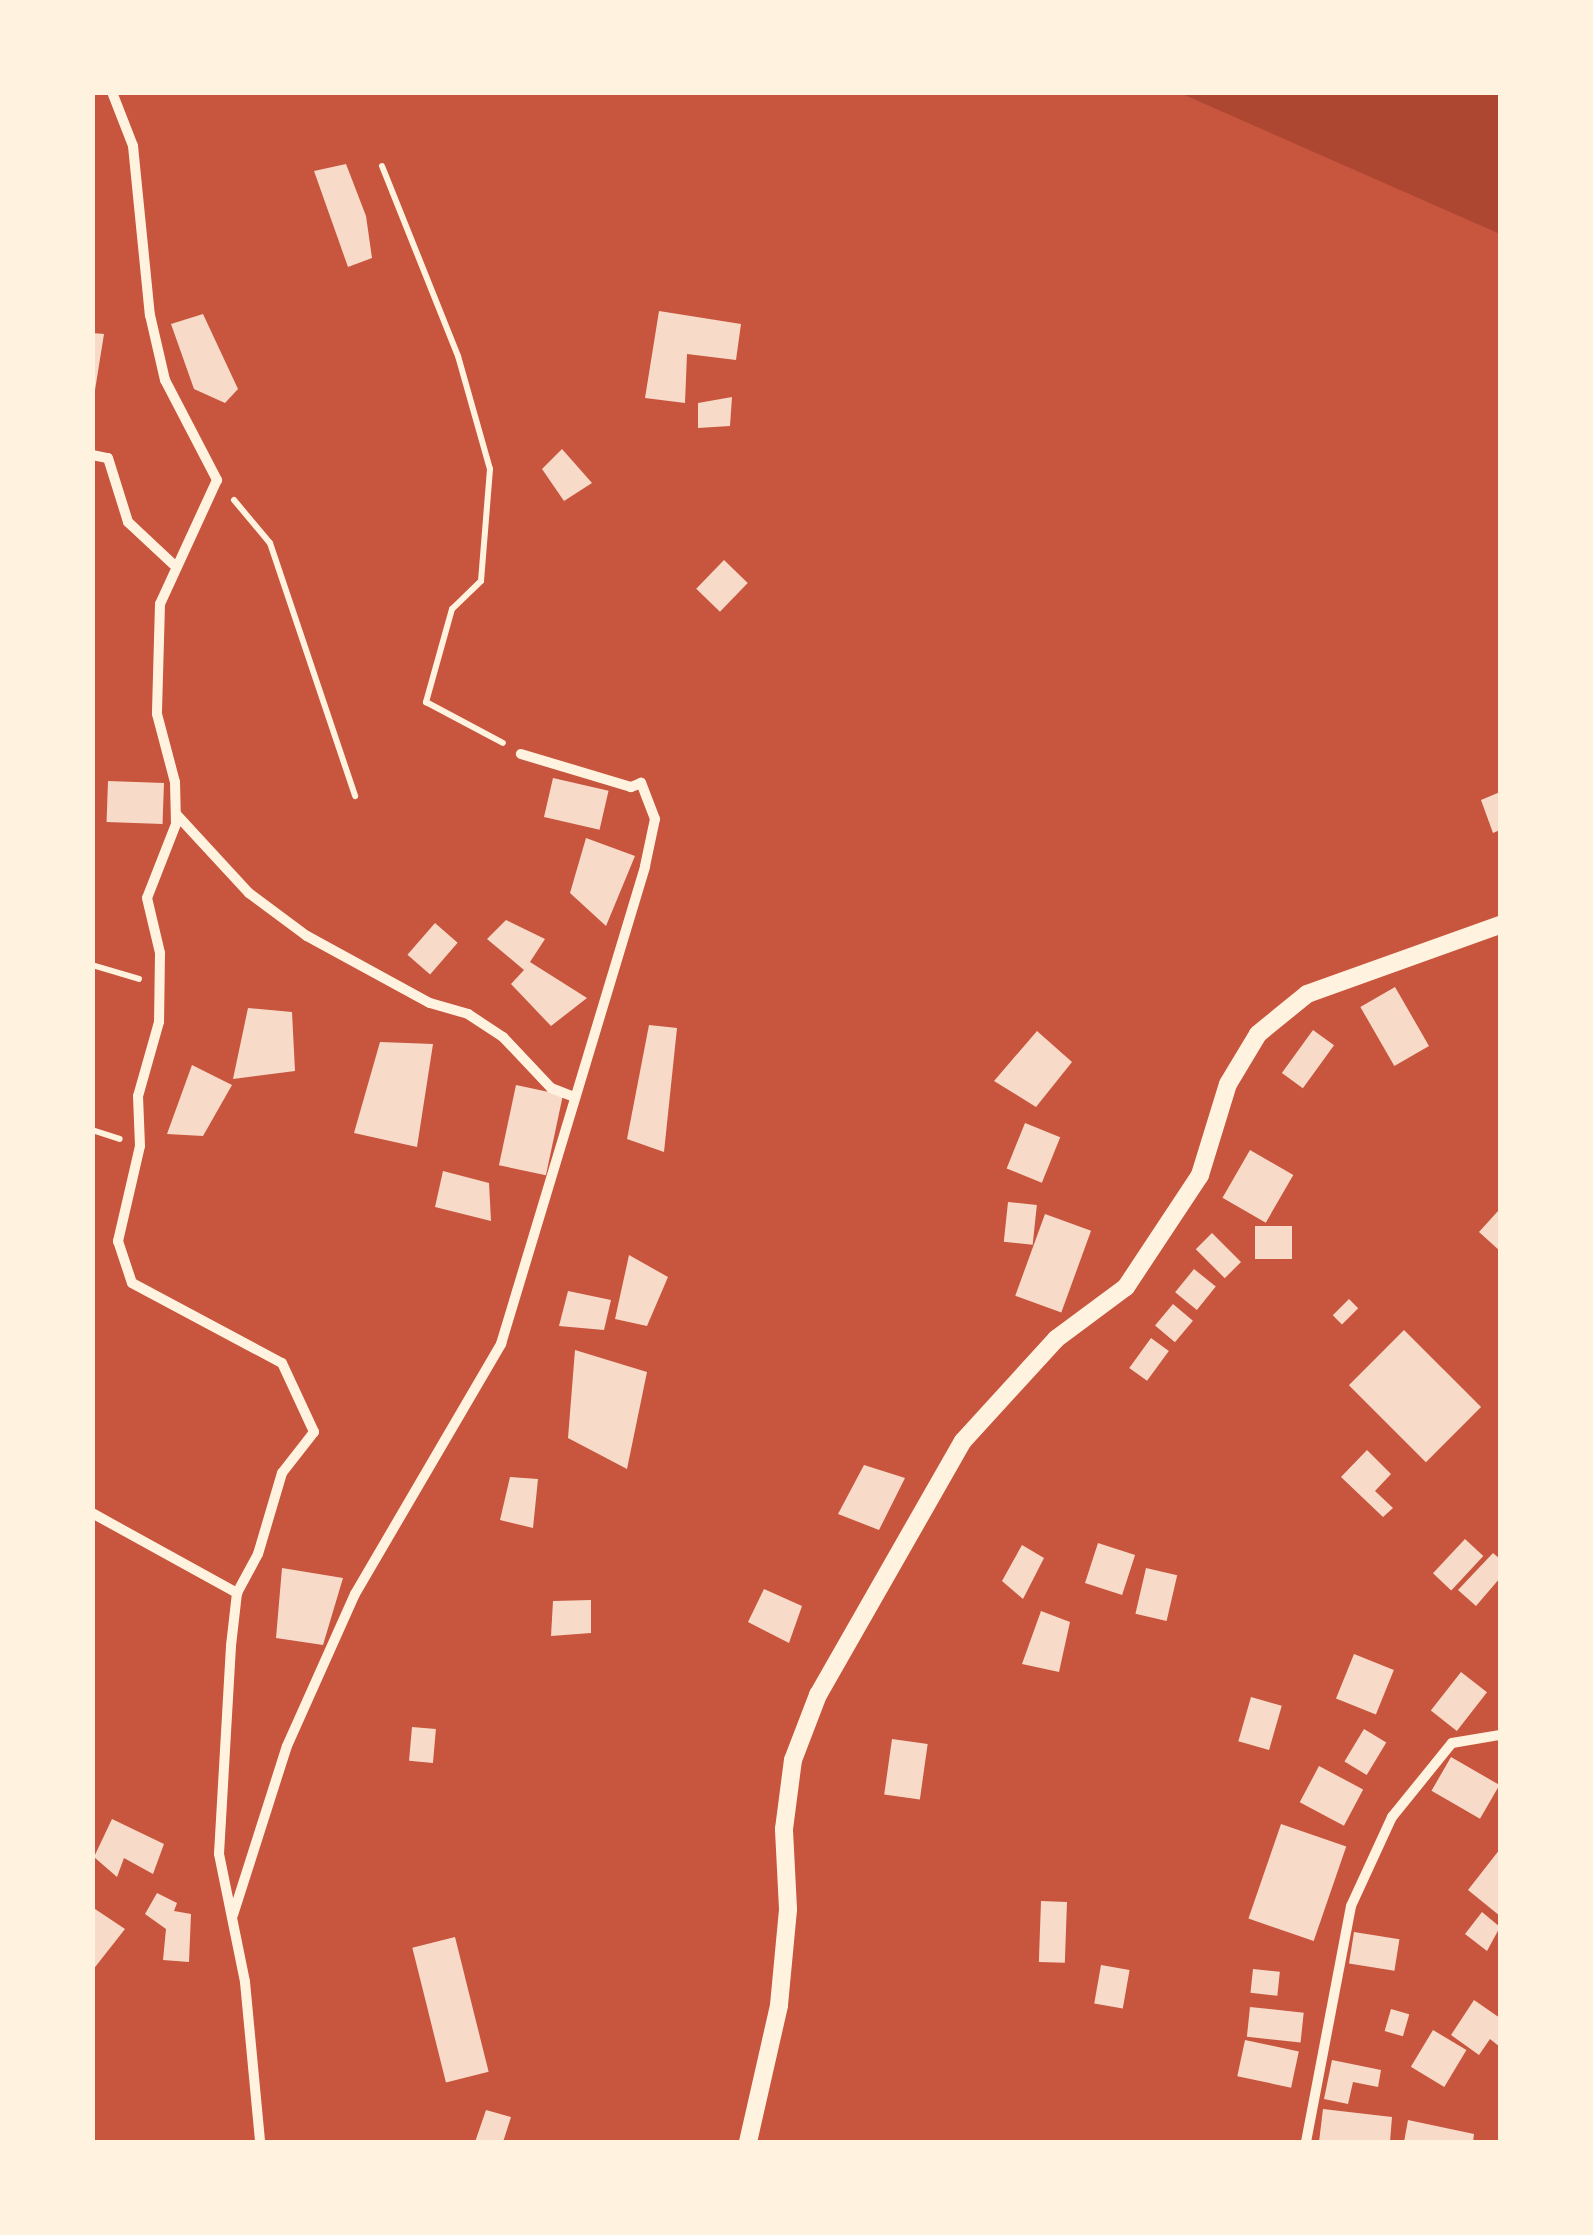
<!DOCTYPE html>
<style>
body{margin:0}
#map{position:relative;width:1593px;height:2235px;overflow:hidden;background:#c8553d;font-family:Karla,sans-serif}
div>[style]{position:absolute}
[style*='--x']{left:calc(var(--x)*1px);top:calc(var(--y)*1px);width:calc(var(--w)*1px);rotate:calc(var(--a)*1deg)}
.green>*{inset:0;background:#ae4732}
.building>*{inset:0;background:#f7dbc8;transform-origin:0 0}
.path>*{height:6px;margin:-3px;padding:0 3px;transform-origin:3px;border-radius:3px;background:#fff3e0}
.minor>*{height:10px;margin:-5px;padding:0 5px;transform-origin:5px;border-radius:5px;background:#fff3e0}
.tertiary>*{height:18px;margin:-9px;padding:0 9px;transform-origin:9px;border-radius:9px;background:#fff3e0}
span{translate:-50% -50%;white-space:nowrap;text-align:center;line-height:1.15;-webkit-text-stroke:10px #fff3e0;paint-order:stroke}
.frame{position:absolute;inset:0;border:95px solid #fff3e0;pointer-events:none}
</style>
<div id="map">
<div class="green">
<div style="clip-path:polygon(1180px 93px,1500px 93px,1500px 234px)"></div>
</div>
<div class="building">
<div style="clip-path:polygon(346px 164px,366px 216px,372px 258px,348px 267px,314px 171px)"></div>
<div style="clip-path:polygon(659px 311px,741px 324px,736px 360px,687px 354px,685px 403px,645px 398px)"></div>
<div style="clip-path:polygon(203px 314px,238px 389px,225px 403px,194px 389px,171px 324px)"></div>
<div style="clip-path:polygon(92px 333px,104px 334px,95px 390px,92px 390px)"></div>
<div style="clip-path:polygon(732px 397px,730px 426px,698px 428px,698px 403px)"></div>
<div style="clip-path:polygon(562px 449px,592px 483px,564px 501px,542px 469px)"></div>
<div style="left:724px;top:560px;width:33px;height:40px;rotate:44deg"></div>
<div style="left:553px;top:778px;width:57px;height:40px;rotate:13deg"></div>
<div style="left:108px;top:781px;width:56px;height:41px;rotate:2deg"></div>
<div style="clip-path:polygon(1500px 792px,1500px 830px,1493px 833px,1481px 800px)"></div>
<div style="clip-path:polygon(586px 838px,635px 856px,606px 926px,570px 893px)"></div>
<div style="clip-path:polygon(506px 920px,545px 939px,530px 962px,587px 998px,551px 1026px,511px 984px,524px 970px,487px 939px)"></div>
<div style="left:435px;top:923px;width:30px;height:42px;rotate:41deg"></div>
<div style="left:1395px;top:987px;width:68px;height:40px;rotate:60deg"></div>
<div style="clip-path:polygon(248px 1008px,292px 1012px,295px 1071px,233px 1079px)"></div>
<div style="clip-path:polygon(649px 1025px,677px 1028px,664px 1152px,627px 1139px)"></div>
<div style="left:1313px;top:1030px;width:26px;height:53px;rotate:36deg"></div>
<div style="clip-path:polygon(1037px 1031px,1072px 1062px,1036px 1107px,994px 1081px)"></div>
<div style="clip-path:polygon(380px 1042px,433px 1044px,417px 1147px,354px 1133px)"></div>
<div style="clip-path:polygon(192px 1065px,232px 1085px,203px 1136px,167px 1134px)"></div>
<div style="left:516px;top:1085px;width:48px;height:82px;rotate:12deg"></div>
<div style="left:1025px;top:1123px;width:38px;height:49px;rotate:22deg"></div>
<div style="left:1250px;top:1150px;width:50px;height:55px;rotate:30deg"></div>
<div style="clip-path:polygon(443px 1171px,489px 1183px,491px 1221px,435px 1207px)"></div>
<div style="left:1008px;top:1202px;width:29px;height:40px;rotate:6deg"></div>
<div style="clip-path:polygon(1498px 1211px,1500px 1214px,1500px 1251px,1479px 1232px)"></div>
<div style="left:1045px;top:1214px;width:49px;height:87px;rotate:20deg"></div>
<div style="left:1292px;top:1226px;width:33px;height:37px;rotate:90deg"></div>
<div style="left:1212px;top:1233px;width:41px;height:23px;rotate:45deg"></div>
<div style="clip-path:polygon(629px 1255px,668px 1277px,647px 1326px,615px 1319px)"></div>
<div style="left:1194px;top:1269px;width:28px;height:30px;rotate:39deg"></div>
<div style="clip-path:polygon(568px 1291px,611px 1300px,604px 1330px,559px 1326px)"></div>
<div style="left:1349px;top:1299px;width:13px;height:23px;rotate:45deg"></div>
<div style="left:1173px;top:1304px;width:26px;height:28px;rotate:40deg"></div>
<div style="left:1404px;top:1330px;width:109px;height:78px;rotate:45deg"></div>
<div style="left:1151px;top:1338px;width:22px;height:37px;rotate:36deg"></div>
<div style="clip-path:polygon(575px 1350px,647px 1372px,627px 1469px,568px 1438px)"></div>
<div style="clip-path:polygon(1367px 1450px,1391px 1474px,1375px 1491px,1393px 1508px,1383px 1517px,1341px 1477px)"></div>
<div style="clip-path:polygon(864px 1465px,905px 1478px,879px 1530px,838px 1514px)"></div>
<div style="clip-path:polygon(510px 1477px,538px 1479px,533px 1528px,500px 1520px)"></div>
<div style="left:1465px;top:1539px;width:25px;height:47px;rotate:43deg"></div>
<div style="left:1098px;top:1543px;width:39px;height:42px;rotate:18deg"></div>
<div style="clip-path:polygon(1022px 1545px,1044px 1558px,1023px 1599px,1002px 1581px)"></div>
<div style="clip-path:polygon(1493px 1553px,1500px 1559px,1500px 1578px,1476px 1606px,1458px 1590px)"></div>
<div style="clip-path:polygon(282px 1568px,343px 1578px,323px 1645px,276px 1638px)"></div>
<div style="left:1146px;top:1568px;width:32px;height:47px;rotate:13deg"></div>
<div style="clip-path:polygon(764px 1589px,802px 1606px,789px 1643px,748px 1622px)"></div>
<div style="clip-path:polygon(591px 1600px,591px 1633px,551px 1636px,553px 1601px)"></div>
<div style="clip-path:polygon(1041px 1611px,1070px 1622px,1059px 1672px,1022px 1664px)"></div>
<div style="left:1354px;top:1654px;width:43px;height:48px;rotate:22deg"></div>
<div style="left:1461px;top:1672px;width:33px;height:49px;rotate:38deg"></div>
<div style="left:1251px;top:1697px;width:32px;height:46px;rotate:16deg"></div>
<div style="left:412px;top:1727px;width:24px;height:34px;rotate:5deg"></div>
<div style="left:1364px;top:1729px;width:26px;height:38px;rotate:31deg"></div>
<div style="left:892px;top:1739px;width:36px;height:56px;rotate:8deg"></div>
<div style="left:1451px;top:1757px;width:56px;height:39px;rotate:30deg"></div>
<div style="left:1319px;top:1766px;width:50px;height:41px;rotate:28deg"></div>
<div style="clip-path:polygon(112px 1819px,164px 1844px,153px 1874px,124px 1858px,117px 1877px,94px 1857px)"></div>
<div style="left:1281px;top:1824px;width:69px;height:100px;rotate:19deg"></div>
<div style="clip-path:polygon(1500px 1849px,1500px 1916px,1468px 1890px)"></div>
<div style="clip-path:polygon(157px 1893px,177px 1903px,174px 1911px,191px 1914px,189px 1962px,163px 1960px,166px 1929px,145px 1914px)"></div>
<div style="left:1041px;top:1901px;width:26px;height:61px;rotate:2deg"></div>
<div style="clip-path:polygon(92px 1907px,125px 1929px,92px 1971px)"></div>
<div style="clip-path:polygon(1482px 1912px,1500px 1927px,1487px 1951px,1465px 1934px)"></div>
<div style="left:1354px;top:1932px;width:46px;height:32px;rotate:9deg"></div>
<div style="left:455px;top:1937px;width:139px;height:44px;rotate:76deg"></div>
<div style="left:1101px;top:1965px;width:29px;height:39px;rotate:10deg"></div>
<div style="left:1253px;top:1969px;width:27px;height:24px;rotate:6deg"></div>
<div style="clip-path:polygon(1474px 2000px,1500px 2018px,1500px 2047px,1490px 2039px,1479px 2055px,1451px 2035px)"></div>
<div style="left:1250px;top:2007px;width:54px;height:30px;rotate:6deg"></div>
<div style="left:1391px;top:2009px;width:19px;height:23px;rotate:16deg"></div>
<div style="left:1433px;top:2030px;width:39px;height:43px;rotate:31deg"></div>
<div style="left:1245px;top:2040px;width:55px;height:37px;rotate:12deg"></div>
<div style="clip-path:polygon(1332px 2060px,1381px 2070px,1378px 2087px,1353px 2082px,1348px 2104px,1324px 2099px)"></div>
<div style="clip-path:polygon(1323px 2109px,1392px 2117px,1390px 2142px,1319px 2142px)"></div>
<div style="clip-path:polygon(486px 2110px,511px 2117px,503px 2142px,475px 2142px)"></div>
<div style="clip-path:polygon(1408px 2120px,1474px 2134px,1473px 2142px,1404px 2142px)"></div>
</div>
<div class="path">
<div style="--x:382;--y:166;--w:205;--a:68.2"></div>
<div style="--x:458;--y:356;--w:117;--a:74.2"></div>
<div style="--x:490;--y:469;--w:112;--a:94.6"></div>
<div style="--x:481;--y:581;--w:40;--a:136"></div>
<div style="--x:452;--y:609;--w:97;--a:105.6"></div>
<div style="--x:426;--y:702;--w:87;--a:28"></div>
<div style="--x:234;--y:500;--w:56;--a:50.1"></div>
<div style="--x:270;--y:543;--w:267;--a:71.4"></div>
<div style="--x:92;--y:965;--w:49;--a:16.6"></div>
<div style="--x:92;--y:1130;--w:29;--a:18"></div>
</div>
<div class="minor">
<div style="--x:112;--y:92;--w:58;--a:68.7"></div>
<div style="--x:133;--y:146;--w:170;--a:84.3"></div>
<div style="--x:150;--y:315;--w:67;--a:77"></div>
<div style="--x:165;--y:380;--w:113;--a:62.5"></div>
<div style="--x:217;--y:480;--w:136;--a:114.7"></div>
<div style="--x:160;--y:604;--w:110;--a:91.6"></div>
<div style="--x:157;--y:714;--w:70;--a:75.2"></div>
<div style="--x:175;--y:782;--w:42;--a:88.6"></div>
<div style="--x:176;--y:824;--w:79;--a:111.4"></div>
<div style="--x:147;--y:898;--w:57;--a:76.7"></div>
<div style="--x:160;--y:953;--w:69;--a:90.8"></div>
<div style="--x:159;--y:1022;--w:77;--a:105.8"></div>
<div style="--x:138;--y:1096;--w:50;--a:87.7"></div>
<div style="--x:140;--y:1146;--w:98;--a:103"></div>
<div style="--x:118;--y:1241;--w:44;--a:71.6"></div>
<div style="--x:132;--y:1283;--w:170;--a:28.1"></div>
<div style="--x:282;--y:1363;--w:76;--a:65.1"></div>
<div style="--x:314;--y:1432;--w:52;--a:128"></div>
<div style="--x:282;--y:1473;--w:84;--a:106.5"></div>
<div style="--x:258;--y:1554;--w:44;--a:118.3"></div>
<div style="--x:237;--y:1593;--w:53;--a:96.5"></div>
<div style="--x:231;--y:1646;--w:208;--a:93.3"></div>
<div style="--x:219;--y:1854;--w:131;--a:78.5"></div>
<div style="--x:245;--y:1982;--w:161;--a:84.6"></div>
<div style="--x:92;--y:455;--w:16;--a:11"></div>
<div style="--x:108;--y:458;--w:67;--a:72.6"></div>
<div style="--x:128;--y:522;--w:62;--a:43"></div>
<div style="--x:176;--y:814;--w:108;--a:47.3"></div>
<div style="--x:249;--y:893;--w:72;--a:36.6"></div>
<div style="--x:307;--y:936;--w:140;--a:28.6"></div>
<div style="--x:430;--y:1003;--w:40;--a:16"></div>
<div style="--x:468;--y:1014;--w:42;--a:33.3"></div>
<div style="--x:503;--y:1037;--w:70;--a:46.7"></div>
<div style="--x:551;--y:1088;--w:26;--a:21"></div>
<div style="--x:92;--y:1513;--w:166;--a:28.9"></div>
<div style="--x:233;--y:1915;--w:177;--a:-72.3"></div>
<div style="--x:287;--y:1746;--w:167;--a:-65.9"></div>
<div style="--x:355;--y:1594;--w:290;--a:-59.7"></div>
<div style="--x:501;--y:1344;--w:499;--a:-73.2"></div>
<div style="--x:645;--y:866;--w:48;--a:-78"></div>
<div style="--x:655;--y:819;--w:39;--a:-111"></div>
<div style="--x:641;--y:783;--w:11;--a:158"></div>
<div style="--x:631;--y:787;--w:115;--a:-163.3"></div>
<div style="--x:1306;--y:2142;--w:240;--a:-79.2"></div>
<div style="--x:1351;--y:1906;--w:98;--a:-65.3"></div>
<div style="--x:1392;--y:1817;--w:95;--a:-51"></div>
<div style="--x:1452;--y:1743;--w:49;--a:-9.5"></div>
</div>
<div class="tertiary">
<div style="--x:748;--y:2142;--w:140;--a:-77.2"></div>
<div style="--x:779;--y:2005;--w:96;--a:-84.6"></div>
<div style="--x:788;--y:1909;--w:80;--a:-92.9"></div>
<div style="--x:784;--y:1829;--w:70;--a:-82.6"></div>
<div style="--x:793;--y:1760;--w:70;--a:-69"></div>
<div style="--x:818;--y:1695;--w:292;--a:-60.3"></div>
<div style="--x:963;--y:1441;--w:138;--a:-47.6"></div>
<div style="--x:1056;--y:1339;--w:87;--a:-36.6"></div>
<div style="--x:1126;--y:1287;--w:134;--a:-56.5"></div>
<div style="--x:1200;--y:1175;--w:95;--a:-72.9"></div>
<div style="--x:1228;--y:1084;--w:58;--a:-59"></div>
<div style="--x:1258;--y:1034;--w:63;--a:-39.2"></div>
<div style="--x:1307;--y:994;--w:205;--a:-19.7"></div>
</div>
<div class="frame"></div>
</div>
